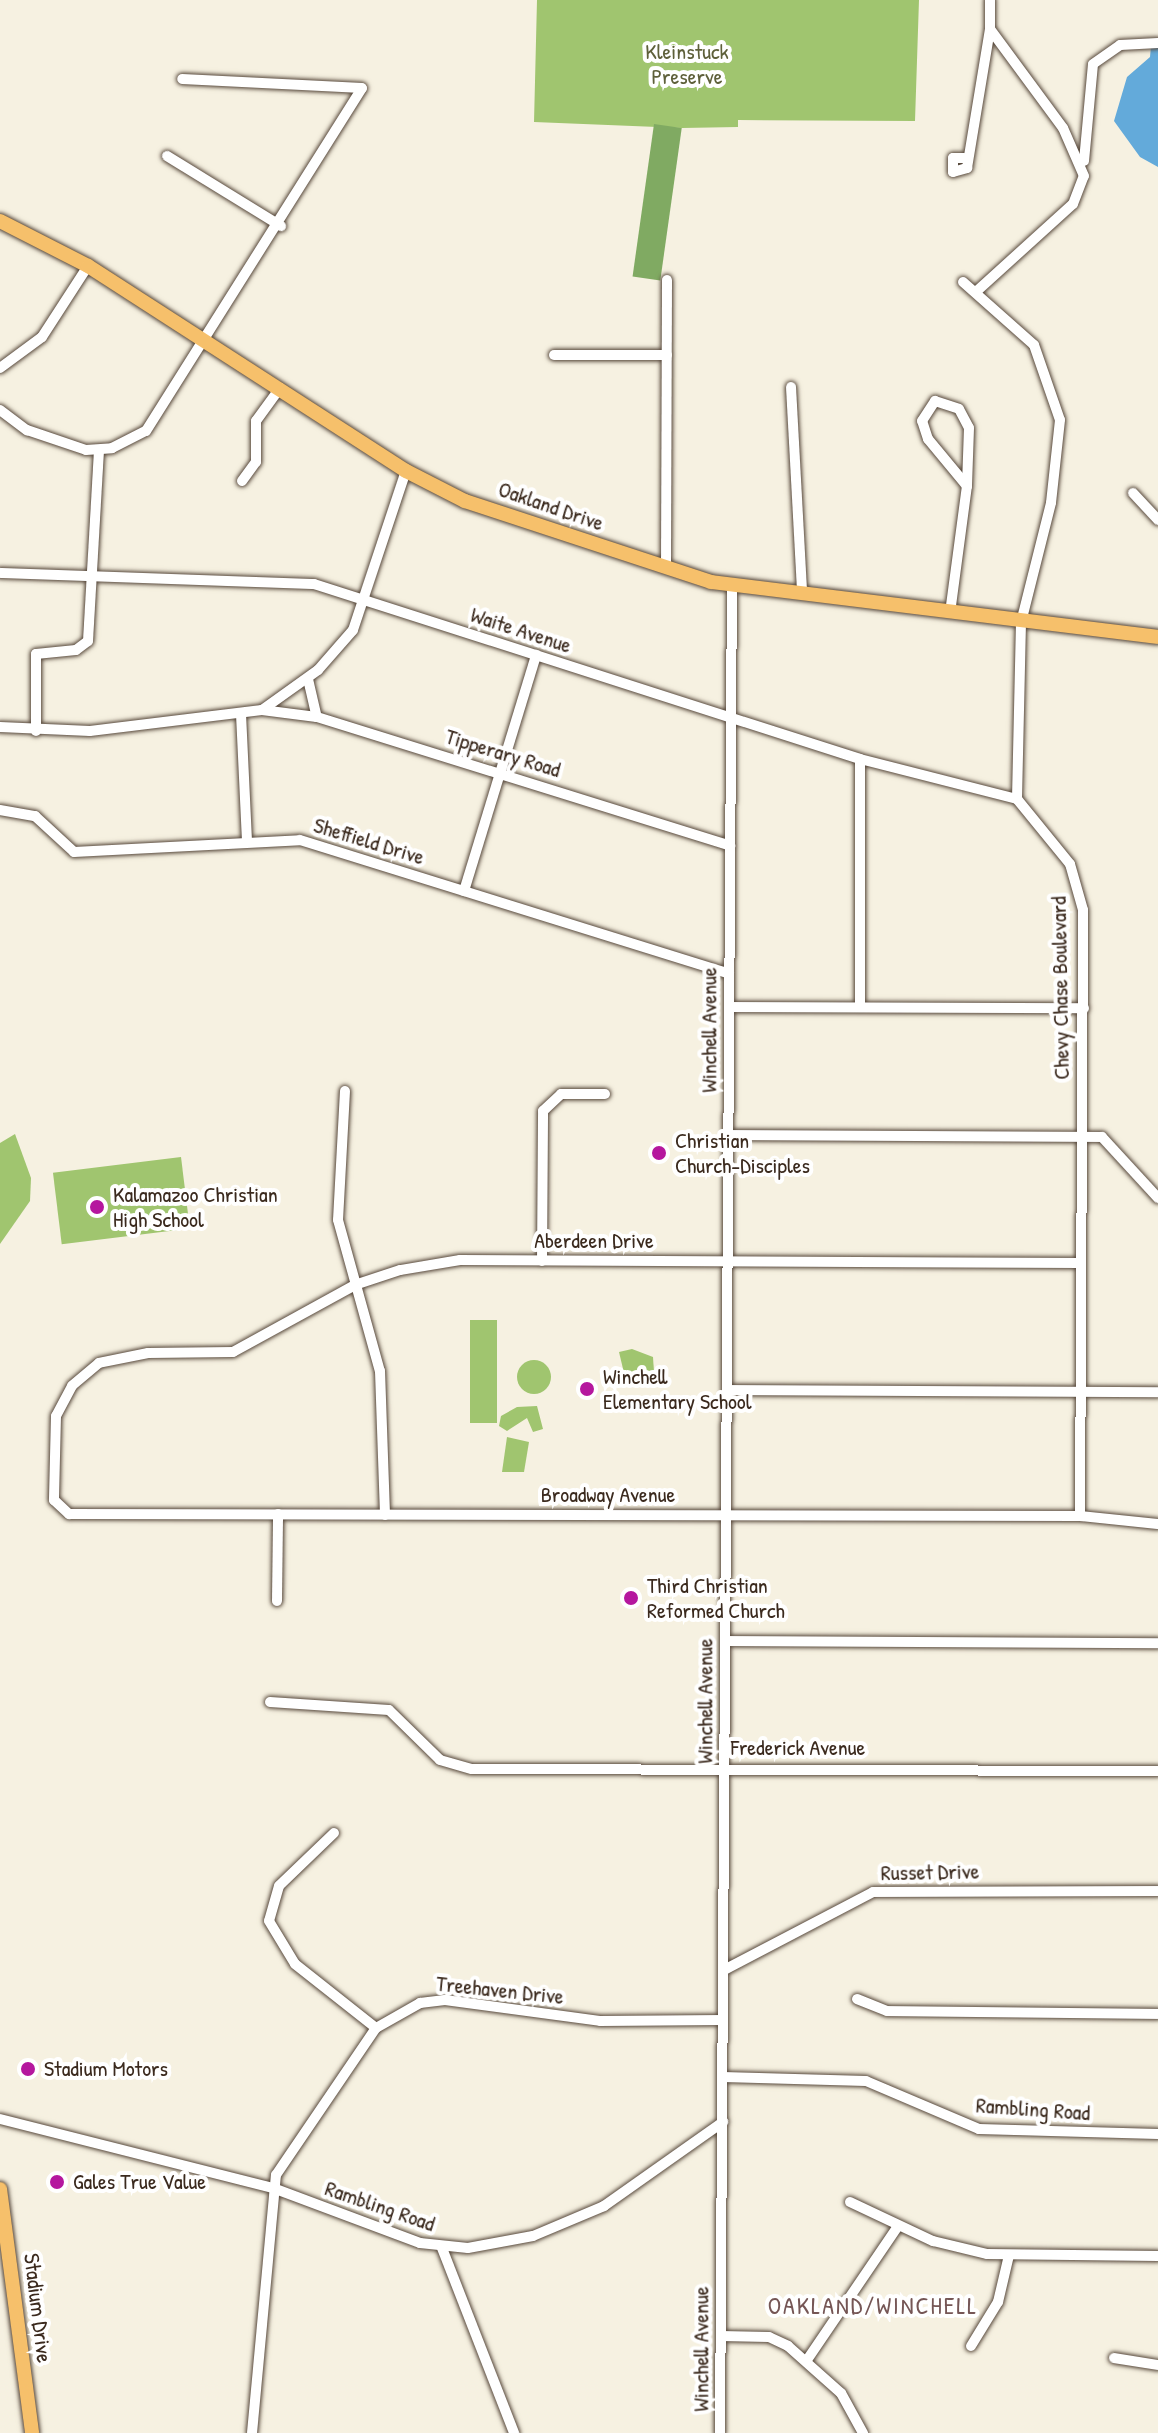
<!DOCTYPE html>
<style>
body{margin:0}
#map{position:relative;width:1158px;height:2433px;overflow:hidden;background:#f6f1e1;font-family:"Patrick Hand",sans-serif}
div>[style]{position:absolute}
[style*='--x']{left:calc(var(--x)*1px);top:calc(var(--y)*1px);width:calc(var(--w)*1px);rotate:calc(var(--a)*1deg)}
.green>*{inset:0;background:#a0c56f;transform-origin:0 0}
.round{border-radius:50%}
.forest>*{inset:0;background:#80aa62;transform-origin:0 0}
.water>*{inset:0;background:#63aada}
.roads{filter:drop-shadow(0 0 2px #57483b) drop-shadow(0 0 2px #57483b)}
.minor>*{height:10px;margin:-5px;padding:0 5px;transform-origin:5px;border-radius:5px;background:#fff}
.major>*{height:14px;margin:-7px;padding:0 7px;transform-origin:7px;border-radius:7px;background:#f6c06b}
.dots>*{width:22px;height:22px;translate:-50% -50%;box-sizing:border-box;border:4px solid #fff;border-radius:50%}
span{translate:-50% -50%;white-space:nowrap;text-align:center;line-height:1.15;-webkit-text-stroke:8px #fff;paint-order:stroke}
.park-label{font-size:22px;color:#5e603a}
.street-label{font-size:22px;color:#3b2a1e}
.poi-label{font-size:22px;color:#3b2a1e}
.left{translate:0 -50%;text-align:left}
.neighbourhood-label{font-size:24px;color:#755655;letter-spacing:2px}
</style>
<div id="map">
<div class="green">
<div style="clip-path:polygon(537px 0,919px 0,915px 121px,738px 120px,738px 127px,682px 128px,534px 122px)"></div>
<div style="clip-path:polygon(15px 1134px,31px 1178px,30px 1201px,0 1244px,0 1143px)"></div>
<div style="left:181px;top:1157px;width:72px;height:129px;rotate:83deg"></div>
<div style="left:470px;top:1320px;width:27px;height:103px"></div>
<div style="clip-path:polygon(632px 1349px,653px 1357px,654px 1372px,624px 1373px,619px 1352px)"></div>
<div class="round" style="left:517px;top:1360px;width:34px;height:34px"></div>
<div style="clip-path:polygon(537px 1406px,543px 1429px,533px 1432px,527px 1418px,507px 1431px,499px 1426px,501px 1416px,517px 1407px)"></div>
<div style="clip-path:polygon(507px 1437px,529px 1442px,524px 1472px,502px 1472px)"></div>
</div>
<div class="forest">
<div style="left:654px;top:124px;width:28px;height:154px;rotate:8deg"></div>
</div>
<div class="water">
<div style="clip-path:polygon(1151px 46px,1158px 48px,1158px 167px,1140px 157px,1114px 121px,1127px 77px,1150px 57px)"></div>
</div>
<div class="roads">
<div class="minor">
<div style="--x:167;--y:156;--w:134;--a:31.6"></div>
<div style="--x:964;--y:158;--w:11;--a:180"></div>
<div style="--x:953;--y:158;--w:14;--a:90"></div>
<div style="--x:953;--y:172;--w:15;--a:-16"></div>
<div style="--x:967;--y:168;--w:141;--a:-80.6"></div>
<div style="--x:1084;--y:161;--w:97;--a:-84.7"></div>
<div style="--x:1093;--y:64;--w:33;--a:-35"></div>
<div style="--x:1120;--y:45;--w:38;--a:-3"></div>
<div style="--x:963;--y:282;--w:95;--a:41.6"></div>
<div style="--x:1034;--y:345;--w:79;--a:70.9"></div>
<div style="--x:1060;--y:420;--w:83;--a:96.2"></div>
<div style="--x:1051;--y:503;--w:123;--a:104.1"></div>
<div style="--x:1021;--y:622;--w:177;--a:91.3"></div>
<div style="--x:1017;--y:799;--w:84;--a:50.8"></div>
<div style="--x:1070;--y:864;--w:48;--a:74.2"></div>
<div style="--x:1083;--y:910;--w:606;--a:90.28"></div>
<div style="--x:978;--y:290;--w:128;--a:-42.2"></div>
<div style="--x:1073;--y:204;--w:30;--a:-69"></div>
<div style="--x:1084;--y:176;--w:52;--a:-113.6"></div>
<div style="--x:1063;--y:128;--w:123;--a:-126.4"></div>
<div style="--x:990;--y:29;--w:29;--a:-90"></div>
<div style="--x:554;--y:355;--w:113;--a:0"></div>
<div style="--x:0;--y:368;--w:52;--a:-36.4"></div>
<div style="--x:42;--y:337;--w:85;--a:-57.1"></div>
<div style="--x:791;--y:387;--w:206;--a:86.9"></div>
<div style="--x:0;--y:410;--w:34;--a:37"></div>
<div style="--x:27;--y:430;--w:62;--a:18.7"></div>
<div style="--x:86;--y:450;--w:26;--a:-4"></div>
<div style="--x:112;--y:448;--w:38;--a:-27"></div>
<div style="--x:146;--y:431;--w:405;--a:-57.8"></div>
<div style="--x:362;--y:88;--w:180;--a:-177.1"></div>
<div style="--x:242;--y:481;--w:24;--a:-54"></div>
<div style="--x:256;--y:462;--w:41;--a:-90"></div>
<div style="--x:256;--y:421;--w:41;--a:-54"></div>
<div style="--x:1133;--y:493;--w:37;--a:47"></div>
<div style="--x:666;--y:568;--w:288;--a:-89.8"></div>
<div style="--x:0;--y:573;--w:314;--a:2"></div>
<div style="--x:314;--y:584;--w:573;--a:17.77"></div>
<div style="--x:860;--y:759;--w:162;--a:14.3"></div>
<div style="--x:950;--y:613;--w:128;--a:-82.4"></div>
<div style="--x:967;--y:486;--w:61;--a:-129.7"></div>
<div style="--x:928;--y:439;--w:19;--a:-108"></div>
<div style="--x:922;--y:421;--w:24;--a:-57"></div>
<div style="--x:935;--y:401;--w:25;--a:18"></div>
<div style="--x:959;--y:409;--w:21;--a:62"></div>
<div style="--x:969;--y:428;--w:58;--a:92"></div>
<div style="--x:308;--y:679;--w:39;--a:77"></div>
<div style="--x:262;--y:710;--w:55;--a:7.3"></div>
<div style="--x:317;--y:717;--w:433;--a:17.3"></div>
<div style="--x:241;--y:714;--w:125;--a:87.3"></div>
<div style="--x:0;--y:727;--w:90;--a:2.5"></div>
<div style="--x:90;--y:731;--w:173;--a:-7"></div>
<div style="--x:262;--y:710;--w:69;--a:-35.5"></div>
<div style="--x:318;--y:670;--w:53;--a:-48.8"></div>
<div style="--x:353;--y:630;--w:168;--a:-71.6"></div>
<div style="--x:36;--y:731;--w:77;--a:-90"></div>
<div style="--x:36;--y:654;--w:40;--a:-5.7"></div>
<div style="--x:76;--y:650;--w:15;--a:-37"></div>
<div style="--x:88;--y:641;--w:190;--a:-86.7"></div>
<div style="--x:0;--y:810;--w:36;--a:10"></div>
<div style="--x:35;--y:816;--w:53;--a:42.7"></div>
<div style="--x:74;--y:852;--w:226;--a:-3"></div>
<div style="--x:300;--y:840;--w:449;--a:17.3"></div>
<div style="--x:464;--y:891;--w:247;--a:-73"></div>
<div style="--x:729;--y:1007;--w:355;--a:0.2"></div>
<div style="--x:860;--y:1007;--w:248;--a:-90"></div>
<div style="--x:345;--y:1091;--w:129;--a:93.1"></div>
<div style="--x:338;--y:1220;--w:157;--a:74.5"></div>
<div style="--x:380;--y:1371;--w:144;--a:88"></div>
<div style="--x:728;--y:1135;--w:374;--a:0.3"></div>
<div style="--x:1102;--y:1137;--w:83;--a:47.4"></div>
<div style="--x:542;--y:1261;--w:150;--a:-89.6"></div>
<div style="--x:543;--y:1111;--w:25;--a:-43"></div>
<div style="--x:561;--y:1094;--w:44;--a:0"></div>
<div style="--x:1080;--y:1263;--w:620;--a:-179.72"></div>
<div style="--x:460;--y:1260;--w:61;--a:170.5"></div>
<div style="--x:400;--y:1270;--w:47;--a:161.6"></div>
<div style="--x:355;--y:1285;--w:139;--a:151.2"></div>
<div style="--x:233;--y:1352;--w:85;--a:179.3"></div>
<div style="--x:148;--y:1353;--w:50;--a:168.5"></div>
<div style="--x:99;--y:1363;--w:35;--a:140"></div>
<div style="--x:72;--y:1386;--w:34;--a:118"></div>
<div style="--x:56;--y:1416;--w:84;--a:91.4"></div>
<div style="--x:54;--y:1500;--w:21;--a:43"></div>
<div style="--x:69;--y:1514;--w:1011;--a:0.11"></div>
<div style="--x:1080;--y:1516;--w:78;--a:5.9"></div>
<div style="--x:727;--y:1390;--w:431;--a:0.3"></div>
<div style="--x:277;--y:1601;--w:87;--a:-89.3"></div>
<div style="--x:726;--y:1641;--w:432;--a:0.3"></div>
<div style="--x:270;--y:1702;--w:119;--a:3.8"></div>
<div style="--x:389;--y:1710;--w:71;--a:44.4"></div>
<div style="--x:440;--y:1760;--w:33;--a:16"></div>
<div style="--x:472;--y:1769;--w:686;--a:0.17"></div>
<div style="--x:334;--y:1833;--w:76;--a:136.1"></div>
<div style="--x:279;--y:1886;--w:36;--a:106"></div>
<div style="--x:269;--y:1921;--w:50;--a:58.8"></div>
<div style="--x:295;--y:1964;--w:103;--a:38.3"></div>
<div style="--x:724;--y:1970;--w:168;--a:-27.6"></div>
<div style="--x:873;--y:1892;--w:285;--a:-0.2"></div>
<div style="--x:857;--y:1999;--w:32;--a:22"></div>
<div style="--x:887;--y:2011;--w:271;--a:0.6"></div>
<div style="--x:723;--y:2077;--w:143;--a:1.6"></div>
<div style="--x:866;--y:2081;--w:123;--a:23"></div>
<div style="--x:979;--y:2129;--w:179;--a:1.6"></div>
<div style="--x:0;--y:2119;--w:282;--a:14.2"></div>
<div style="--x:273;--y:2188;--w:157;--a:20.5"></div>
<div style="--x:420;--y:2243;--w:48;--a:5.9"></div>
<div style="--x:468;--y:2248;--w:66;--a:-10.5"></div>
<div style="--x:533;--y:2236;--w:77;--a:-22.9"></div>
<div style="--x:604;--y:2206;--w:146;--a:-35.2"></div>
<div style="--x:850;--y:2202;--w:92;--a:25.2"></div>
<div style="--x:933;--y:2241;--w:56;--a:13.5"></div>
<div style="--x:987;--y:2254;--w:171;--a:0.7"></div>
<div style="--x:442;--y:2248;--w:199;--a:68.7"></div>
<div style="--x:721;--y:2336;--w:48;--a:1.2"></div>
<div style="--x:769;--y:2337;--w:21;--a:25"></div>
<div style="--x:788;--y:2346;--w:71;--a:41.6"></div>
<div style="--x:841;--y:2393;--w:46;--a:61.2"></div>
<div style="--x:971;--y:2346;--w:52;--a:-58.5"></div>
<div style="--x:998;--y:2302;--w:48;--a:-76.8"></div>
<div style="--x:1114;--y:2358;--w:45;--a:9"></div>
<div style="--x:807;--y:2360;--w:162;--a:-55.8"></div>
<div style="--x:252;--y:2433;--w:259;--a:-84.7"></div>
<div style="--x:276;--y:2175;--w:178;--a:-55.8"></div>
<div style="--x:376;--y:2028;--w:51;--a:-29.6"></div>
<div style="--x:420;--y:2003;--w:25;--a:-7"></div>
<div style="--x:445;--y:2000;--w:156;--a:7.7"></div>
<div style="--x:600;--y:2021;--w:123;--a:-0.5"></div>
<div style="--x:720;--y:2433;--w:1847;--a:-89.63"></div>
</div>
<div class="major">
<div style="--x:0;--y:221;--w:99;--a:27.1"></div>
<div style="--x:88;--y:266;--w:378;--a:32.8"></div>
<div style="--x:406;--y:471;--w:66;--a:27"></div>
<div style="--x:465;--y:501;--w:259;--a:18.2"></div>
<div style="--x:711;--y:582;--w:450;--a:7"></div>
<div style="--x:0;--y:2189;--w:246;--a:82.5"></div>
</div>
</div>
<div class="dots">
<div style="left:659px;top:1153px;background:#b5179e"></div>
<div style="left:97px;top:1207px;background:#b5179e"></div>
<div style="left:587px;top:1389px;background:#b5179e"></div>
<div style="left:631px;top:1598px;background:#b5179e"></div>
<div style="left:28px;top:2069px;background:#b5179e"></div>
<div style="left:57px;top:2182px;background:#b5179e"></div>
</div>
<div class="park-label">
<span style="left:687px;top:64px">Kleinstuck<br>Preserve</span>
</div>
<div class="street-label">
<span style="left:551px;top:506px;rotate:19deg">Oakland Drive</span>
<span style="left:521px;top:630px;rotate:18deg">Waite Avenue</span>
<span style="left:503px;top:753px;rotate:17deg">Tipperary Road</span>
<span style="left:369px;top:841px;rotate:17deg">Sheffield Drive</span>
<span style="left:1060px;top:988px;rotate:-91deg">Chevy Chase Boulevard</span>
<span style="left:709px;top:1030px;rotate:-90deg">Winchell Avenue</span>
<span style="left:594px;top:1241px">Aberdeen Drive</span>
<span style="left:608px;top:1495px">Broadway Avenue</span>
<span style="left:705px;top:1701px;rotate:-90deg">Winchell Avenue</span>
<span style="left:798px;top:1748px">Frederick Avenue</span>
<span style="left:930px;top:1872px;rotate:-1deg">Russet Drive</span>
<span style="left:500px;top:1990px;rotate:6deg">Treehaven Drive</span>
<span style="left:1033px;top:2109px;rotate:4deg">Rambling Road</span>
<span style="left:380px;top:2206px;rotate:19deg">Rambling Road</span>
<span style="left:38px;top:2308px;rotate:83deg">Stadium Drive</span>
<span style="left:701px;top:2349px;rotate:-90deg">Winchell Avenue</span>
</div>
<div class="poi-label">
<span class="left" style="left:675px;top:1153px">Christian<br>Church-Disciples</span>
<span class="left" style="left:113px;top:1207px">Kalamazoo Christian<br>High School</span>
<span class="left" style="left:603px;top:1389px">Winchell<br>Elementary School</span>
<span class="left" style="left:647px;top:1598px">Third Christian<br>Reformed Church</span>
<span class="left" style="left:44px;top:2069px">Stadium Motors</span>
<span class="left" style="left:73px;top:2182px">Gales True Value</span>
</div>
<div class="neighbourhood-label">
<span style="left:873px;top:2306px">OAKLAND/WINCHELL</span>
</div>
</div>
